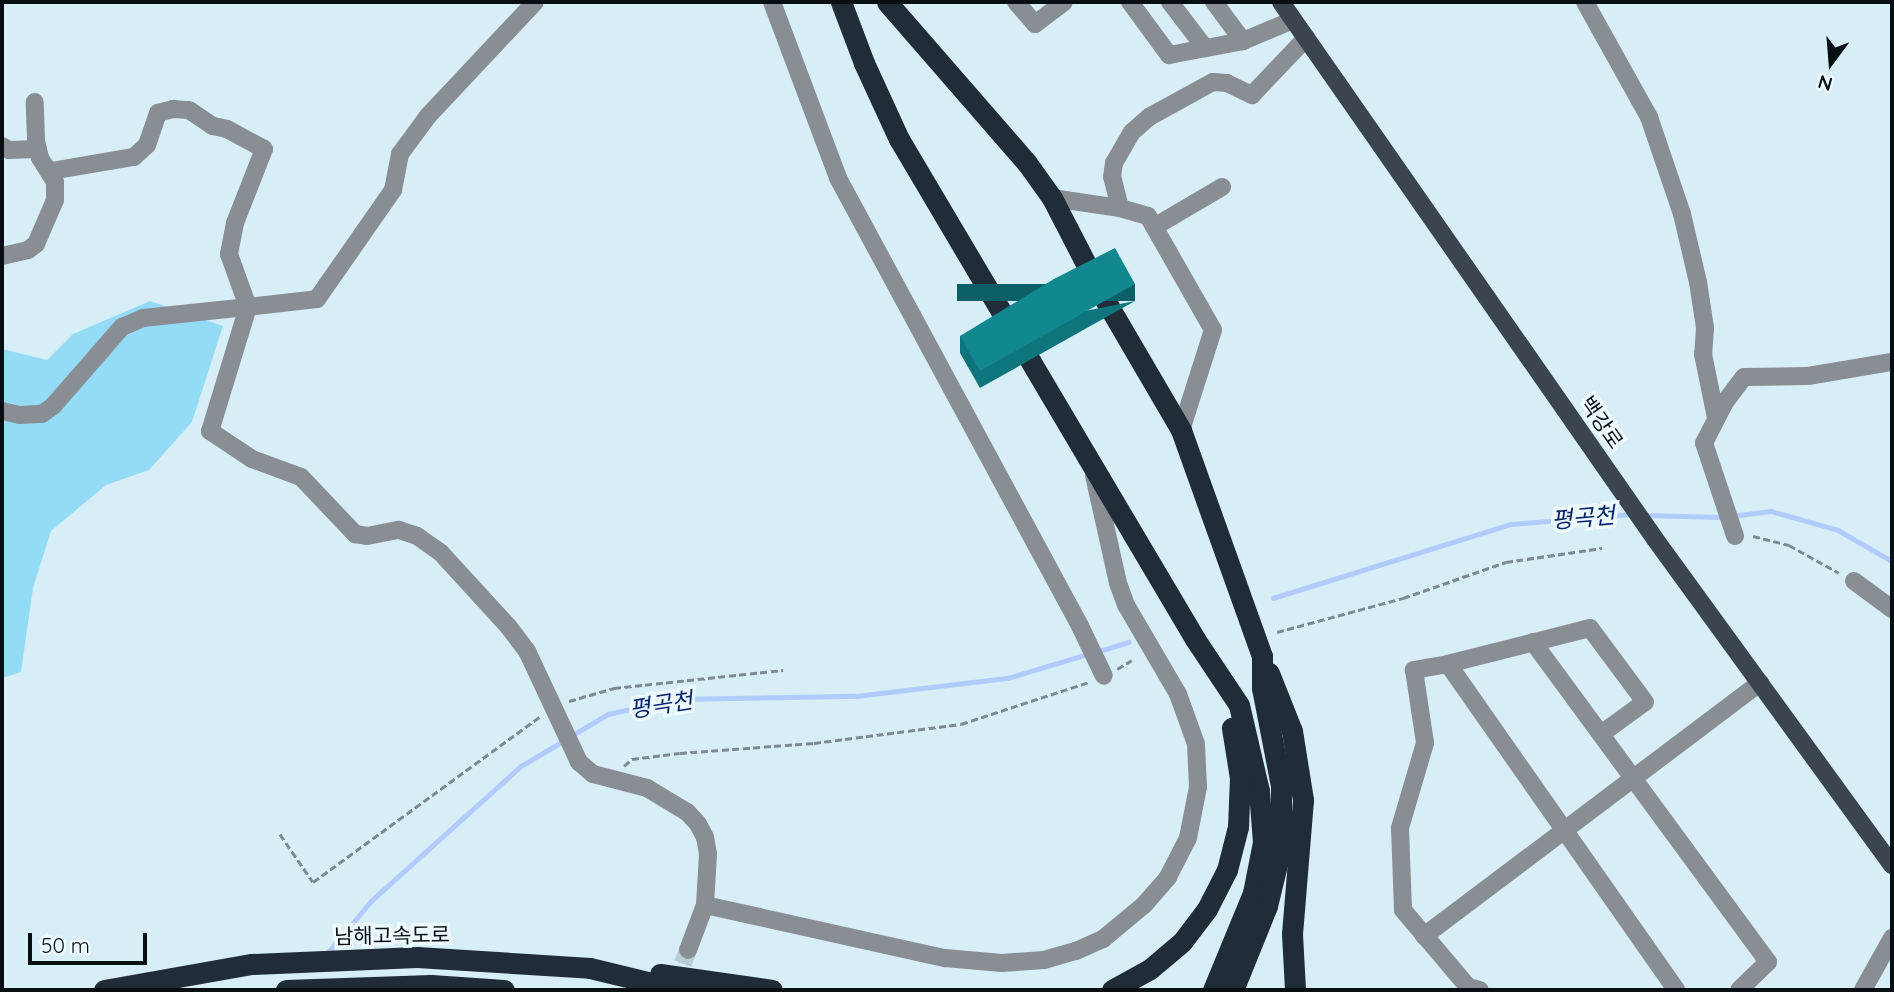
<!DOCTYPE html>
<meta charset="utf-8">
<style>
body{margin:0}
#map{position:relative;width:1894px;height:992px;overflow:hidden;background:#d8eef7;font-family:Quicksand,"Noto Sans KR",sans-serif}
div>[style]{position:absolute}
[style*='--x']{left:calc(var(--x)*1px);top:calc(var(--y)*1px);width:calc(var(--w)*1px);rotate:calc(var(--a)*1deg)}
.green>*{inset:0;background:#94dcf6}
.stream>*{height:4.5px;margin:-2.25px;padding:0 2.25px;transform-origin:2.25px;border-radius:2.25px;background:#b1cbfc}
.minor-tunnel>*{height:18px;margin-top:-9px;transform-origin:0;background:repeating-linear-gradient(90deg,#b9cdd5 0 18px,transparent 0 27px)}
.path>*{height:2.5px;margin-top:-1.25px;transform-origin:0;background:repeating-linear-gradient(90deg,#7c8b92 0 7px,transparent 0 10.5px)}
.minor>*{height:18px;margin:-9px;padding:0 9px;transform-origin:9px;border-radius:9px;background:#888e94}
.major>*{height:18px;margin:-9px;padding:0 9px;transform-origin:9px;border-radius:9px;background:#3a454f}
.highway>*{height:21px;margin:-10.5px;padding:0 10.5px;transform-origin:10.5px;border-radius:10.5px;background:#202c37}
.wall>*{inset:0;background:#0f757c}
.shaded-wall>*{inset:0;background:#0c5f65;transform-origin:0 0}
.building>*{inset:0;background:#118890}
span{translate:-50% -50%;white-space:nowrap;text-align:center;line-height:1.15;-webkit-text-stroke:7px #edfaff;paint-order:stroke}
.street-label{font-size:21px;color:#080f12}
.water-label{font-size:23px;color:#09256a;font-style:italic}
.frame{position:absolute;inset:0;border:4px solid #080f12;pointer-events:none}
.north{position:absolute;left:1796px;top:28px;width:70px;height:70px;-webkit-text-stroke:5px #edfaff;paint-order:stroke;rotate:196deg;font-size:19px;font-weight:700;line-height:28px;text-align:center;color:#080f12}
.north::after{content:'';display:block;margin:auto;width:24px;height:32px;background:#080f12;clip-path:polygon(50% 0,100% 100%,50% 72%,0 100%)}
.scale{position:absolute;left:28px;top:933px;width:119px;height:32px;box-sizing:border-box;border:4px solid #080f12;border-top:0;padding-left:9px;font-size:21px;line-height:24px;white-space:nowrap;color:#080f12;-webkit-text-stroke:5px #edfaff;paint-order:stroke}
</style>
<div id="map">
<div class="green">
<div style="clip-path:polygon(150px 301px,223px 326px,192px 422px,149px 470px,106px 485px,51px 531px,33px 588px,21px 672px,2px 678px,2px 349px,47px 360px,73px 334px)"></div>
</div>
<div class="stream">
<div style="--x:1644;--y:515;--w:79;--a:1.5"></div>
<div style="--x:1731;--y:516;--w:40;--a:-7.1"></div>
<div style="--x:1771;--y:511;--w:70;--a:15.8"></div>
<div style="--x:1838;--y:530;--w:62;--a:29.9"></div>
<div style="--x:1273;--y:598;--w:249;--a:-17.3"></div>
<div style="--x:1511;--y:524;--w:121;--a:-4.7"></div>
<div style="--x:1096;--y:652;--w:34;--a:-17"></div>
<div style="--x:573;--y:735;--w:41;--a:-31"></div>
<div style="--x:608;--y:714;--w:70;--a:-12.4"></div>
<div style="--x:676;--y:699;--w:180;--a:-1"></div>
<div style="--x:856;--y:696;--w:153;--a:-6.8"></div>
<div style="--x:1008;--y:678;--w:84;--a:-16.7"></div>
<div style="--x:326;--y:955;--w:70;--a:-50.2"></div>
<div style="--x:371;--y:901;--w:202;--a:-42"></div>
<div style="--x:521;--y:766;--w:51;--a:-30.6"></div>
</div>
<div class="minor-tunnel">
<div style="--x:673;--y:989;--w:42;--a:-69"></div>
</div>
<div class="path">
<div style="--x:1753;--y:536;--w:37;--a:14"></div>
<div style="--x:1789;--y:545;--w:57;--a:29.2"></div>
<div style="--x:1277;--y:632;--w:131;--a:-15.1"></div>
<div style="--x:1403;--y:598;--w:109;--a:-19.3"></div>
<div style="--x:1506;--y:562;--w:97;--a:-8.3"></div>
<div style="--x:1117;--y:669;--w:17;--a:-31"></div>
<div style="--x:569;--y:701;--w:47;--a:-16.1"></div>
<div style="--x:614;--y:688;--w:170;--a:-6.1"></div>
<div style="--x:624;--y:766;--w:11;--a:-41"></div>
<div style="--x:632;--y:759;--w:48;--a:-7.1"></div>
<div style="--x:680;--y:753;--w:134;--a:-4.3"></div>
<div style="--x:814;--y:743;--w:148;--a:-7.4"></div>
<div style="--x:961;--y:724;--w:135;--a:-18.2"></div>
<div style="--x:280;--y:834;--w:58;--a:55.5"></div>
<div style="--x:313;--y:882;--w:280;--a:-36.1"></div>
</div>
<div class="minor">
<div style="--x:772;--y:2;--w:188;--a:69.4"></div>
<div style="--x:838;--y:178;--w:509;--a:61.62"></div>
<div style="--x:1080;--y:626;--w:55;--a:64.4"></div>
<div style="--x:1016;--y:2;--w:29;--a:49"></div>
<div style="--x:1035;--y:24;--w:36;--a:-37"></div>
<div style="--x:1130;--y:2;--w:66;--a:53.7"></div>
<div style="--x:1169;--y:55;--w:75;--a:-10.7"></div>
<div style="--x:1170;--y:2;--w:58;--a:52.7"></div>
<div style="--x:1214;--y:2;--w:49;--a:53.4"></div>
<div style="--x:1243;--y:41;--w:54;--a:-22.8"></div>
<div style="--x:1585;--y:2;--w:132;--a:60.9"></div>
<div style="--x:1649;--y:117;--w:102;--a:71.2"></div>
<div style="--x:1682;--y:214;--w:70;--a:76.8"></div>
<div style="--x:1698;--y:282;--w:47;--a:81.3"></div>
<div style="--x:1705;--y:328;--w:26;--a:94"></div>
<div style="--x:1703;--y:354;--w:65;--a:78.5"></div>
<div style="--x:2;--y:146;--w:8;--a:30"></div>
<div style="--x:9;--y:150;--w:29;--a:-2"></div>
<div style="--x:51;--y:171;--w:84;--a:-9.6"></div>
<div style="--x:134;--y:157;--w:18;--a:-43"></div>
<div style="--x:147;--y:145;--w:34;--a:-71"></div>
<div style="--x:158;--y:113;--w:16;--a:-15"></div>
<div style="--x:173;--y:109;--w:16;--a:4"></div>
<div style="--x:189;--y:110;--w:29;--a:34"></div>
<div style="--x:213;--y:126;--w:14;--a:12"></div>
<div style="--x:227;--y:129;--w:42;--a:28.4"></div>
<div style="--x:264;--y:149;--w:79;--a:111.4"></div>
<div style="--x:235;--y:223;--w:32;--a:101"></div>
<div style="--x:229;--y:254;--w:56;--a:70.3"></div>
<div style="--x:248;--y:307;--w:69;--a:-6.6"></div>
<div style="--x:317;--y:299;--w:133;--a:-55.1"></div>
<div style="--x:393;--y:190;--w:37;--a:-79"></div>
<div style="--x:400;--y:154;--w:47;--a:-53.6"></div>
<div style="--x:428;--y:116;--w:156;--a:-46.8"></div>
<div style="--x:1052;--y:198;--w:69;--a:8.4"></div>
<div style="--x:1120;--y:208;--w:29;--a:16"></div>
<div style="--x:1148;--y:216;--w:131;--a:60.3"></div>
<div style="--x:1213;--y:330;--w:105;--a:107.7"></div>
<div style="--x:1120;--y:208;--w:32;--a:-104"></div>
<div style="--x:1112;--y:177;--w:14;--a:-82"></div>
<div style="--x:1114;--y:163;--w:36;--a:-60"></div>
<div style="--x:1132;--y:132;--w:23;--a:-41"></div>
<div style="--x:1149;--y:117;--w:73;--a:-28.7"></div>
<div style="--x:1213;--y:82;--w:14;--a:4"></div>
<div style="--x:1227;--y:83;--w:28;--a:26"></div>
<div style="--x:1252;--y:95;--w:79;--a:-46.5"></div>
<div style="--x:1154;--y:227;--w:79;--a:-30.5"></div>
<div style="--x:2;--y:256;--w:27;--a:-13"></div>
<div style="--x:28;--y:250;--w:10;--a:-37"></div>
<div style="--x:36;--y:244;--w:48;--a:-66.6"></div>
<div style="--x:55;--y:200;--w:18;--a:-90"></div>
<div style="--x:55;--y:182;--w:28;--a:-122"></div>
<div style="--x:40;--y:158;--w:18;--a:-103"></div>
<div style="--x:36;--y:140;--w:38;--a:-92"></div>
<div style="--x:2;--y:411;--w:18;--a:13"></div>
<div style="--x:20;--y:415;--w:22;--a:-3"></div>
<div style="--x:42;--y:414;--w:14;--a:-36"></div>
<div style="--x:53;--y:406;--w:105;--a:-48.9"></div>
<div style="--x:122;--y:327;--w:23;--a:-23"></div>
<div style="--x:143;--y:318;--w:106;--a:-6"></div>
<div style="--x:248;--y:307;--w:130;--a:107"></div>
<div style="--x:210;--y:431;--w:50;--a:33.7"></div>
<div style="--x:252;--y:459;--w:52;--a:20.2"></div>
<div style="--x:301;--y:477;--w:79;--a:46.5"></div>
<div style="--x:355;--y:534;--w:12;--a:9"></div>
<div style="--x:367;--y:536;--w:33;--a:-11"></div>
<div style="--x:399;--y:530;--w:19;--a:18"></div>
<div style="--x:417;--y:536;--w:29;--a:35"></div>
<div style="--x:441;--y:553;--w:99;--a:47.5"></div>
<div style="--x:508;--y:626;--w:31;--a:53"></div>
<div style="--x:527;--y:651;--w:123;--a:64.9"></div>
<div style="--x:579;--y:762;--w:18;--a:41"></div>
<div style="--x:593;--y:774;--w:56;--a:14.5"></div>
<div style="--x:647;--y:788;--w:47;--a:31"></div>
<div style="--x:687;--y:812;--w:16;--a:47"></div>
<div style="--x:698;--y:824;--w:15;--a:62"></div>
<div style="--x:705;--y:837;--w:17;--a:80"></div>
<div style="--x:708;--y:854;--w:51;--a:93.4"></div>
<div style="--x:705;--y:905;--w:48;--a:110.7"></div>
<div style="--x:1735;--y:536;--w:98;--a:-108.4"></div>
<div style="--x:1704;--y:443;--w:46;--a:-62.9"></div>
<div style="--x:1725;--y:402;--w:31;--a:-53"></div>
<div style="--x:1744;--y:377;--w:64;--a:-0.9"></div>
<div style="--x:1808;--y:376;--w:85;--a:-9.5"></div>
<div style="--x:1854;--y:581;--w:47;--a:36.4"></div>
<div style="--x:1533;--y:642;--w:397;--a:53.7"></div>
<div style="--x:1768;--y:962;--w:40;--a:136"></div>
<div style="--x:1448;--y:664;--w:35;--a:170"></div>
<div style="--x:1414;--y:670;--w:74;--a:81.4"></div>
<div style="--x:1425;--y:743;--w:89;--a:106.4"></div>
<div style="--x:1400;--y:828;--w:82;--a:87.9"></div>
<div style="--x:1403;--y:910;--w:101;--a:49.8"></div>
<div style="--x:1468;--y:987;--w:12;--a:14"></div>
<div style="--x:1601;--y:734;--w:54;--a:-36"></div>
<div style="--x:1645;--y:702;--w:92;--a:-126.6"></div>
<div style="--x:1590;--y:628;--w:146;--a:165.8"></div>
<div style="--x:1448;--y:664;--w:398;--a:55"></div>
<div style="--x:705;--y:905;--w:246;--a:12.5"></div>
<div style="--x:945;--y:958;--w:57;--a:5"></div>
<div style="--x:1002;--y:963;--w:42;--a:-4.1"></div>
<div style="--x:1044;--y:960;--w:33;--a:-16"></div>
<div style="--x:1076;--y:951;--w:30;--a:-24"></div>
<div style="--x:1103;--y:939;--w:53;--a:-39.7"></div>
<div style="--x:1144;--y:905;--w:37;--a:-49"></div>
<div style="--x:1168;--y:877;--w:44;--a:-62.9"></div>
<div style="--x:1188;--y:838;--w:52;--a:-78.9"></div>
<div style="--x:1198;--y:787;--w:43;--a:-92.7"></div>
<div style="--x:1196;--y:744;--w:53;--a:-109.8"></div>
<div style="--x:1178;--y:694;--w:103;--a:-120.3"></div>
<div style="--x:1126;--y:605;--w:23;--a:-110"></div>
<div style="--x:1118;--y:583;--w:110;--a:-102.6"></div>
<div style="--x:1424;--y:936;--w:421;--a:-37"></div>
<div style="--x:1863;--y:990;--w:60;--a:-60.9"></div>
</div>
<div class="major">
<div style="--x:1281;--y:2;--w:654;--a:55.14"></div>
<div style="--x:1655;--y:539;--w:403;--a:54"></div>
</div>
<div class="highway">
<div style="--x:841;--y:2;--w:65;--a:69.3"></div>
<div style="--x:864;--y:63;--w:84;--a:65.3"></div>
<div style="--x:899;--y:139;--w:581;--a:59.37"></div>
<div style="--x:1195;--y:639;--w:79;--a:56.3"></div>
<div style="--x:1239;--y:705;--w:88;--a:76.9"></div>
<div style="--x:1259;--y:791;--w:51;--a:85.5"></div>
<div style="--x:1263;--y:842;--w:52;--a:101.1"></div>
<div style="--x:1253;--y:893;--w:105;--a:112.4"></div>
<div style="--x:887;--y:2;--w:213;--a:49"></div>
<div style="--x:1027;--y:163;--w:43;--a:54.5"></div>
<div style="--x:1052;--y:198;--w:107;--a:62.7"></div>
<div style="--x:1101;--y:293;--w:159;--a:59.7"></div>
<div style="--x:1181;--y:430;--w:240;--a:70.3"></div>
<div style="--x:1262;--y:656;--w:32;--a:90"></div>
<div style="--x:1262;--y:688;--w:100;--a:79"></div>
<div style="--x:1281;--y:786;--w:62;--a:90"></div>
<div style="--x:1281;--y:848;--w:60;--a:103.6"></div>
<div style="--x:1267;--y:906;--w:91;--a:112"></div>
<div style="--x:1269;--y:673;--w:62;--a:68.4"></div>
<div style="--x:1292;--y:731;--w:70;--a:80.9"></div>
<div style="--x:1303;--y:800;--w:134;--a:94.7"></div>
<div style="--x:1292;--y:934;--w:56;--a:86.9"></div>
<div style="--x:660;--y:974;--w:113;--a:8.1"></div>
<div style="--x:104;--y:990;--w:150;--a:-10"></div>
<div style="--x:252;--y:964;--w:165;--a:-2.4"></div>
<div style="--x:417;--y:957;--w:173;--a:3.6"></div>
<div style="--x:590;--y:968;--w:94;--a:13.6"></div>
<div style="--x:286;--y:990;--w:145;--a:-2"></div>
<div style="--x:431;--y:985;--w:73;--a:3.9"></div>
<div style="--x:1112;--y:990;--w:43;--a:-28.9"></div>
<div style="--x:1150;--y:969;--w:42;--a:-40.2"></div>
<div style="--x:1182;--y:942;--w:41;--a:-52.9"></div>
<div style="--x:1207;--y:909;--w:44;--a:-62.9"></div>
<div style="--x:1227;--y:870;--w:44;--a:-75.7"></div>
<div style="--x:1238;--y:827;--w:49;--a:-87.7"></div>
<div style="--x:1240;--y:778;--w:51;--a:-99.1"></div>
</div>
<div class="wall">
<div style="clip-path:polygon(1135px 301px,980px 388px,960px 353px,960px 336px)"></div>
</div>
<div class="shaded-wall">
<div style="left:1135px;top:284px;width:17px;height:178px;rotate:90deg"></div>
</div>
<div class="building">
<div style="clip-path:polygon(1115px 248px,1135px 284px,980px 371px,960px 336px,1054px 279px)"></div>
</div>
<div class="street-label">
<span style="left:1602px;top:422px;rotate:55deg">백강로</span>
<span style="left:392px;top:935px;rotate:-1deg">남해고속도로</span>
</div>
<div class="water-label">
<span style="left:1583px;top:518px;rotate:-5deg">평곡천</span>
<span style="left:661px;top:705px;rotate:-9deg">평곡천</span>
</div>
<div class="frame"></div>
<div class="north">N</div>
<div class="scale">50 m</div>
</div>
